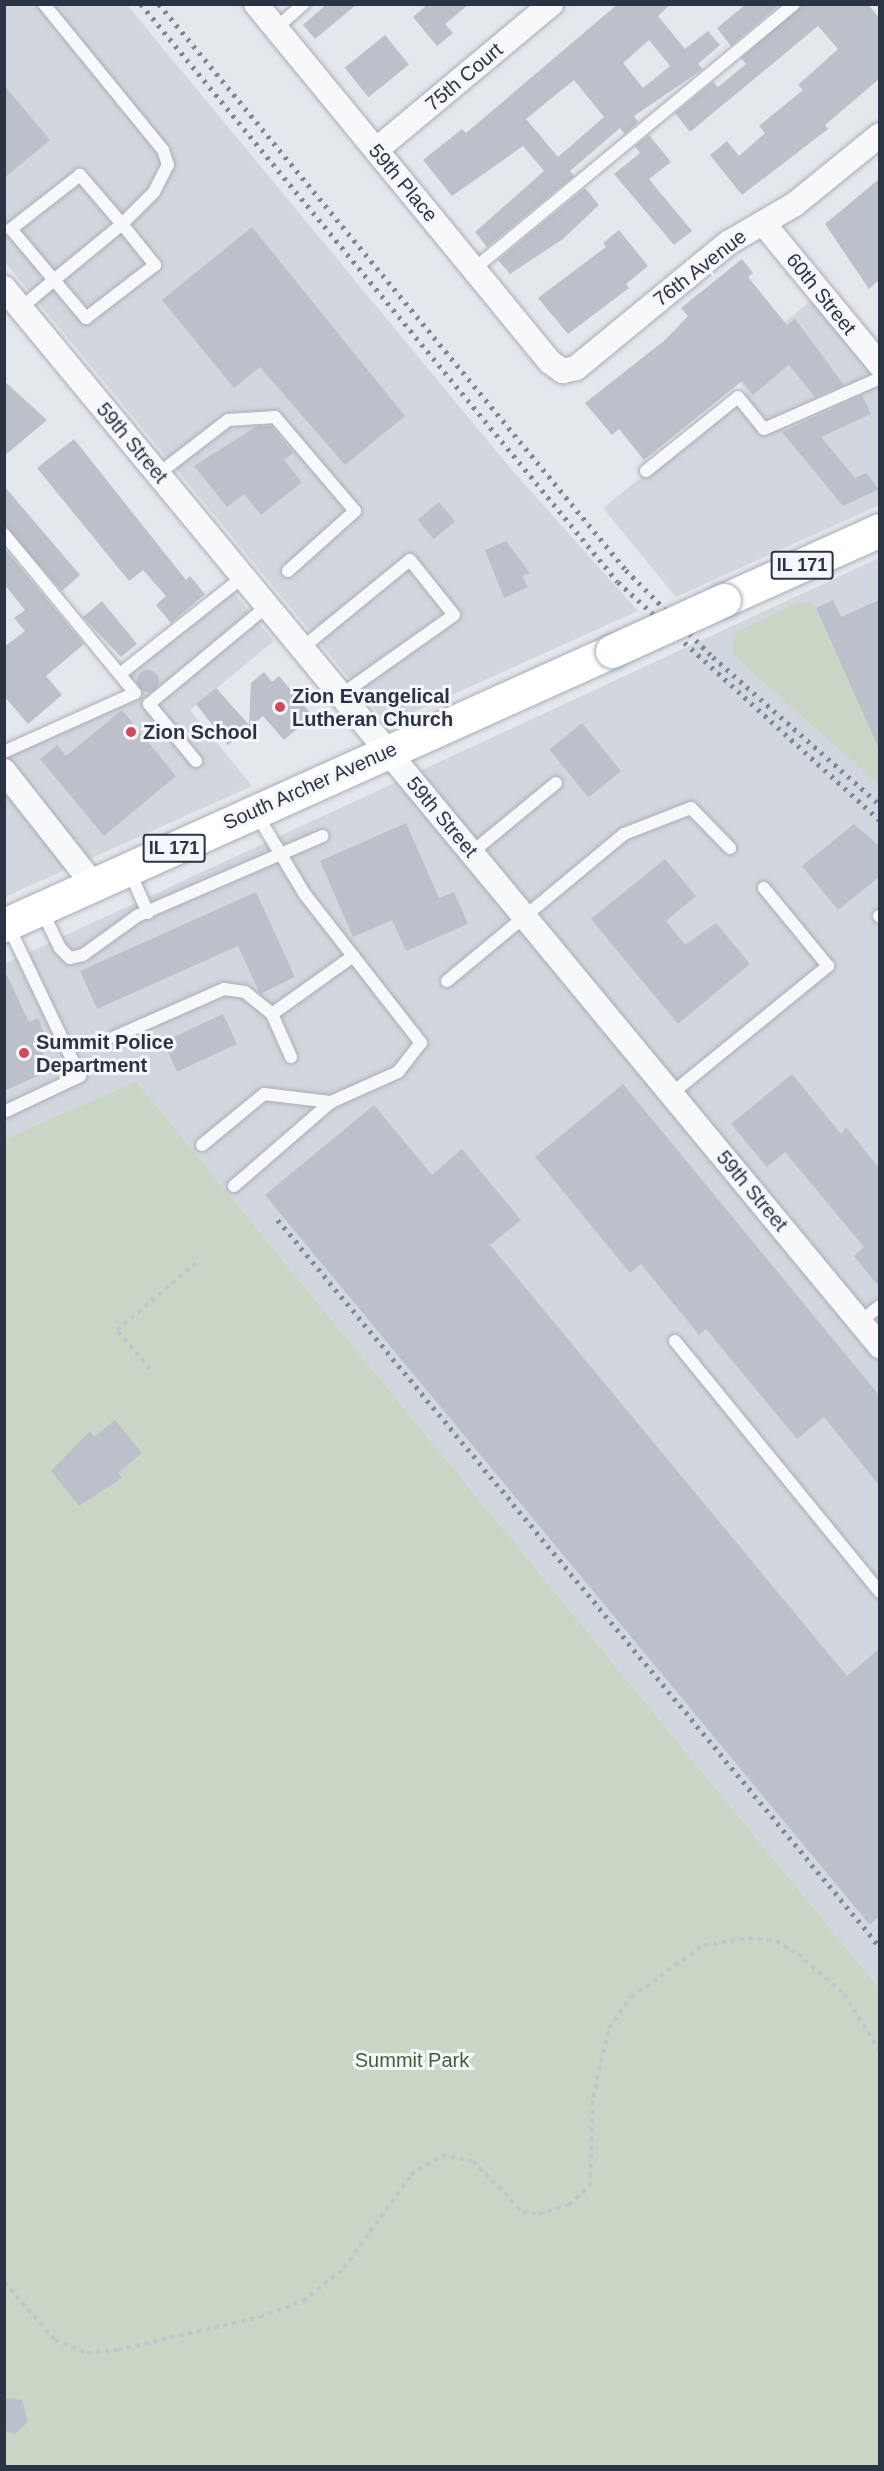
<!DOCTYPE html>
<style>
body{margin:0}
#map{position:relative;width:884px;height:2471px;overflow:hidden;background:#e4e7ec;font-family:Arial,sans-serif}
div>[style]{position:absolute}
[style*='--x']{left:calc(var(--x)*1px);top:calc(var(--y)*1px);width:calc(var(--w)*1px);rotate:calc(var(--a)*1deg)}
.built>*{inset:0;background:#d2d6de}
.green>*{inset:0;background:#c9d6c5}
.building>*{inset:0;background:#bbc0ca;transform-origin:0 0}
.round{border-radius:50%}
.path>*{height:4px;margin-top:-2px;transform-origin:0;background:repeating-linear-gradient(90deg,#c2c5cb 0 4.5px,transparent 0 9px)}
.roads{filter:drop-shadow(0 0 2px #a9aeb7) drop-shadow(0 0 2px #a9aeb7)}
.service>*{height:12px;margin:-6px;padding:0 6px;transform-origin:6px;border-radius:6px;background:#f7f8fa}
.minor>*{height:24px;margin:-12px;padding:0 12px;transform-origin:12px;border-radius:12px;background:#f7f8fa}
.primary>*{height:33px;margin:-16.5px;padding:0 16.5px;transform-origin:16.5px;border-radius:16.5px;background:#fff}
.rail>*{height:4.5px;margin-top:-2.25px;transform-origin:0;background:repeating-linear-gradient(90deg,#7d8696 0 3px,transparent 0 9px)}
.bridges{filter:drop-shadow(0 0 2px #a3abb8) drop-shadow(0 0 2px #a3abb8)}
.primary-bridge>*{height:33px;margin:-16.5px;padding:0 16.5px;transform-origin:16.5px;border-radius:16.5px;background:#fff}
.dots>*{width:16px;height:16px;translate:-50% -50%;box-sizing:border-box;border:3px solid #f4f6f9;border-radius:50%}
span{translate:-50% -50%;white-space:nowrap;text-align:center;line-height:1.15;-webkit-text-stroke:6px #f4f6f9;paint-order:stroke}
.shield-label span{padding:2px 4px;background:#f4f6f9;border:2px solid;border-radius:4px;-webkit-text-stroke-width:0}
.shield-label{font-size:18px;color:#2b3445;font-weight:700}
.street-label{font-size:20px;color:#2b3445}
.poi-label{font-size:20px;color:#2b3445;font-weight:700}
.left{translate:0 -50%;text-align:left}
.park-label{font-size:20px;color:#3f6138}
.frame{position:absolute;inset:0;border:6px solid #2b3445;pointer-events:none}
</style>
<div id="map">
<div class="built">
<div style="clip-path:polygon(4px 5px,127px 5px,511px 469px,638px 611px,387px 724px,5px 262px)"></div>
<div style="clip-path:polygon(819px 294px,879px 368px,879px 505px,676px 597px,603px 508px,747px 392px,729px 368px)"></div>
<div style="clip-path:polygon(879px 558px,879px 1988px,136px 1081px,5px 1139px,4px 964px)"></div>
<div style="clip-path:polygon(230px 588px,274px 641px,190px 710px,252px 786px,5px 897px,4px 754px,139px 693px,124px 673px)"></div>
</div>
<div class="green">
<div style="clip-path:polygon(797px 603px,813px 603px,873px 735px,879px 733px,879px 785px,733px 655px,733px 634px)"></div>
<div style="clip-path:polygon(136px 1081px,879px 1988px,879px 2466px,5px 2466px,5px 1139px)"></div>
</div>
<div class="building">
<div style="clip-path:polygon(327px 4px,357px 4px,315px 39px,303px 25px)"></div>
<div style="clip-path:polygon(428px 4px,469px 4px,445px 24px,453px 33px,437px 46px,413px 17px)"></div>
<div style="clip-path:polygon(evenodd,618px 4px,671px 4px,658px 16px,685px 49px,708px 31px,720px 45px,698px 64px,703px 69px,634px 116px,638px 122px,625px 134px,620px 128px,570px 171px,574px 176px,487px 247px,475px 232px,544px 171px,523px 146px,452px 196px,423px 160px,462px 129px,466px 133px,618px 4px,649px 40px,670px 66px,643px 88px,623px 63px,649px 40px,618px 4px,574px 80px,604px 117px,558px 157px,526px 119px,574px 80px)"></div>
<div style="clip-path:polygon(746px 4px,780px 4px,731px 46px,717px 28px)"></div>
<div style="clip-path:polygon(802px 4px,868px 4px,879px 18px,879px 79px,825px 125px,828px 129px,742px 195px,710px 155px,727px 141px,739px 156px,765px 133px,759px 126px,803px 90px,798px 85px,838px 49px,818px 26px,690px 132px,675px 113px,713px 82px,718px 87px,746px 64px,741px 58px)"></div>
<div style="left:385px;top:35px;width:38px;height:52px;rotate:51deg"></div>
<div style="clip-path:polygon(4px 85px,50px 140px,4px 178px)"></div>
<div style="clip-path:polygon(649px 135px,671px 162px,649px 179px,692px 231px,674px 245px,614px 174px,640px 153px,635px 146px)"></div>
<div style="clip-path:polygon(879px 179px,879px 280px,869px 289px,825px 224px)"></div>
<div style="clip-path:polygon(585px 188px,599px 205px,563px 239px,510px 274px,498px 260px)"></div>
<div style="clip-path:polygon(252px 227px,405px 416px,345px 465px,260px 367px,234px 388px,162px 300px)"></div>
<div style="clip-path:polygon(619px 230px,648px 266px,626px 284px,629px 288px,568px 334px,538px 298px,606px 247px,603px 243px)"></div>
<div style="clip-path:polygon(742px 259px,753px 273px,748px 277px,787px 325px,795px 319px,844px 385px,815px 397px,789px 365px,753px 395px,742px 381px,644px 460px,619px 429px,612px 435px,585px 403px,665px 340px,688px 316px,681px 308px)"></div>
<div style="clip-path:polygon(4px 381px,47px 420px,4px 456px)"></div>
<div style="clip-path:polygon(862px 395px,871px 414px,821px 437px,855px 478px,866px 473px,879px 489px,843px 506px,782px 432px)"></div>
<div style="clip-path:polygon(257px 426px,271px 426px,293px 453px,284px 460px,302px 482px,261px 515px,244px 494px,227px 507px,194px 466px)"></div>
<div style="clip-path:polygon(74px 439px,186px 580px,190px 576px,205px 594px,171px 623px,156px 605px,166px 596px,143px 570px,129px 581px,37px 468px)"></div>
<div style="clip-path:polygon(4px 486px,80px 575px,62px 591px,4px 526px)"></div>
<div style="left:439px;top:502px;width:25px;height:28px;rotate:50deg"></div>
<div style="clip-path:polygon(506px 541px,530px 573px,522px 576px,528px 587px,504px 598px,485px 550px)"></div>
<div style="clip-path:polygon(4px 548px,84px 644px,46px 676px,62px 695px,28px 724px,4px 696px,4px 647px,25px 631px,14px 618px,25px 610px,4px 584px)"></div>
<div style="clip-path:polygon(833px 600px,841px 617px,879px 600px,879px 749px,816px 608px)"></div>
<div style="clip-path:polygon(102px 601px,137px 644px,121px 657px,83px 617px)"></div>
<div class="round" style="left:137px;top:670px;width:22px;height:22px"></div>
<div style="clip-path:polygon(264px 672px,272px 682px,279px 676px,313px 716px,284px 740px,263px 716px,228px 745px,196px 704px,216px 688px,249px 725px,251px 683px)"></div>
<div style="clip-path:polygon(122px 710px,176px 776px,104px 836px,40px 759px,57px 745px,66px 756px)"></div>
<div style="left:582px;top:723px;width:62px;height:42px;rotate:51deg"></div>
<div style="clip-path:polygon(406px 823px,439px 898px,454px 892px,468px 924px,406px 951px,392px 920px,353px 937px,320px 861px)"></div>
<div style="clip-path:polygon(854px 824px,879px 846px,879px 877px,838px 910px,802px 866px)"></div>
<div style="clip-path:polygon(665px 859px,696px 896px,666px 921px,685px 945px,716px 923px,750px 964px,678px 1024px,591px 919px)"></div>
<div style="clip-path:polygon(256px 892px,295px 977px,260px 994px,238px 946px,97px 1009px,80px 971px)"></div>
<div style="clip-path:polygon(4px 969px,29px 1022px,38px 1018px,44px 1033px,35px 1037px,51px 1070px,4px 1091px)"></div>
<div style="left:223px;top:1014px;width:33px;height:66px;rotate:65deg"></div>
<div style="clip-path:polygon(792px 1074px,841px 1134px,846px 1127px,879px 1168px,879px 1287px,854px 1256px,864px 1247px,785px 1152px,767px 1167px,731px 1124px)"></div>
<div style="clip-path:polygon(623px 1084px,879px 1395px,879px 1485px,824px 1417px,797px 1439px,706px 1329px,699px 1335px,641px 1264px,630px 1273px,535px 1157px)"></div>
<div style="clip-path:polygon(374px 1105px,432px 1175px,462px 1149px,521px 1220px,490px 1245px,847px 1676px,879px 1649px,879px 1916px,870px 1925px,265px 1195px)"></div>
<div style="clip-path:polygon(115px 1420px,142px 1453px,118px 1473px,122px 1478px,79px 1506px,51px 1471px,90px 1431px,94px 1437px)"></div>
<div style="clip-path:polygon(4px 2398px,22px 2400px,28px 2422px,15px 2434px,4px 2431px)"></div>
</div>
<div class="path">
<div style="--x:150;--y:1369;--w:51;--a:-130.2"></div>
<div style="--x:117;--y:1330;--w:104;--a:-40.3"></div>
<div style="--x:4;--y:2282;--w:77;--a:48.7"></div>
<div style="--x:55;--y:2340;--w:35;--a:22"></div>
<div style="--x:87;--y:2353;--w:31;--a:-6"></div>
<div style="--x:118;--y:2350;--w:146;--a:-13.1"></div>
<div style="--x:260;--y:2317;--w:46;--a:-20.4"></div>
<div style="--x:303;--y:2301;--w:53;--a:-38.8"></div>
<div style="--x:344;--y:2268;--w:115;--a:-54.2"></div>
<div style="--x:411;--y:2175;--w:37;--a:-33"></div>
<div style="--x:442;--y:2155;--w:32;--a:11"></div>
<div style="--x:473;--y:2161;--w:71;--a:45.6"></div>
<div style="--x:523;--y:2212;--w:16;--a:7"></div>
<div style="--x:539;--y:2214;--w:31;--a:-17"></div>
<div style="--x:569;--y:2205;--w:28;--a:-42"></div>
<div style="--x:590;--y:2186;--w:89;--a:-88.1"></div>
<div style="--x:593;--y:2097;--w:71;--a:-76.9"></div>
<div style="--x:609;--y:2028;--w:38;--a:-55"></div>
<div style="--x:631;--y:1997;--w:90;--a:-35.5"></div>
<div style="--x:704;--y:1945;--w:46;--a:-8.8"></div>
<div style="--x:749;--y:1938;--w:27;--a:6"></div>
<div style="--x:776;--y:1941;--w:26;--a:31"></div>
<div style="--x:798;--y:1954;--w:61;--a:41"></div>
<div style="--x:844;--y:1994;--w:67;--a:57.7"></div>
</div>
<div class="roads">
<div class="service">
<div style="--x:276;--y:28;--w:37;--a:-41"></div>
<div style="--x:474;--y:269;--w:415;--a:-39.6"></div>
<div style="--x:21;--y:308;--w:43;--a:-40.3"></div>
<div style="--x:54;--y:280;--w:88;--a:-39.5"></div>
<div style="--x:122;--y:224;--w:65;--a:-130.6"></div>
<div style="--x:80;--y:175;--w:88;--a:142"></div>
<div style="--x:11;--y:229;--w:67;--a:49.9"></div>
<div style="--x:54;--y:280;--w:50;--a:49.9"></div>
<div style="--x:86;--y:318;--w:87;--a:-37.5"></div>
<div style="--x:155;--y:265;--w:53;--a:-128.8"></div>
<div style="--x:122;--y:224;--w:45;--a:-45"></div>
<div style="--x:154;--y:192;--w:30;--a:-63"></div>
<div style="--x:168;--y:165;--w:16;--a:-108"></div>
<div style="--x:163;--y:150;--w:188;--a:-129.2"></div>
<div style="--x:646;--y:471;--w:118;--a:-38.8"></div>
<div style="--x:738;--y:397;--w:41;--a:50.9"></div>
<div style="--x:764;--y:429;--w:127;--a:-23.7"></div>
<div style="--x:158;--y:474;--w:88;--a:-37.6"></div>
<div style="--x:228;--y:420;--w:47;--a:-3.7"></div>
<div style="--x:275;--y:417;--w:123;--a:49.6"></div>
<div style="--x:355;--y:511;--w:90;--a:138.2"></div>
<div style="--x:4;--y:534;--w:206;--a:50.5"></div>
<div style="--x:135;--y:693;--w:144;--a:155.8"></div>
<div style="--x:302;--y:648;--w:139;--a:-39.2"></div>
<div style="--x:410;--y:560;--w:70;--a:51.3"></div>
<div style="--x:454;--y:615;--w:138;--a:144.7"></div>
<div style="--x:120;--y:674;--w:157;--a:-38.3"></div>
<div style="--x:196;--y:761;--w:74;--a:-129.5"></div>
<div style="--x:149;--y:704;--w:153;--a:-39.7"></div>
<div style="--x:471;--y:853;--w:110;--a:-39.5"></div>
<div style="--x:129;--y:870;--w:47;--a:66.2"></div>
<div style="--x:41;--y:909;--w:43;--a:64"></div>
<div style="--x:60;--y:948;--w:14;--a:45"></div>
<div style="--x:70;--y:958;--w:13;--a:-13"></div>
<div style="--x:83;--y:955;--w:67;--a:-35.8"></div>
<div style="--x:137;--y:916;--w:202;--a:-23.3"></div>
<div style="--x:879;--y:916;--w:1;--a:45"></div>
<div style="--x:447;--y:981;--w:230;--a:-39.7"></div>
<div style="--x:624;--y:834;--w:72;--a:-21.2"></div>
<div style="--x:691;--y:808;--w:56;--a:45.7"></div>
<div style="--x:272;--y:1014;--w:47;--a:66.2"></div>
<div style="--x:115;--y:1037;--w:119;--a:-23.8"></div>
<div style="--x:224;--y:989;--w:21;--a:8"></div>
<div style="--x:245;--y:992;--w:35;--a:39"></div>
<div style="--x:272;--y:1014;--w:100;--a:-35.6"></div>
<div style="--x:671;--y:1094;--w:203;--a:-39.2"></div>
<div style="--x:828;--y:966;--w:101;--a:-129.4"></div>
<div style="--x:4;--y:1112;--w:84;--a:-25.3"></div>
<div style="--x:80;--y:1076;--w:167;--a:-115.5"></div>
<div style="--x:202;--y:1145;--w:80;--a:-39.4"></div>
<div style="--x:264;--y:1094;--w:67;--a:6.8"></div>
<div style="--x:234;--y:1186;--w:128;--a:-40.9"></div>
<div style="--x:331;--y:1102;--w:73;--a:-24.1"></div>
<div style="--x:398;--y:1072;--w:37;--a:-52"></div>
<div style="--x:421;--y:1043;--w:190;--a:-128"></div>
<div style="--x:304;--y:893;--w:93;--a:-121"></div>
<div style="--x:860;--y:1322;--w:26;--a:-39"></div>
<div style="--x:675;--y:1341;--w:324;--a:50.8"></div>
</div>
<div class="minor">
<div style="--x:256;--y:4;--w:463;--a:50.6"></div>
<div style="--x:550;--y:362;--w:16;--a:35"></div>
<div style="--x:563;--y:371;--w:13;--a:-13"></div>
<div style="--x:576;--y:368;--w:197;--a:-39.4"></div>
<div style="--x:728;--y:243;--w:78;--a:-30.2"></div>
<div style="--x:795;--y:204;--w:109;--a:-39.1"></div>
<div style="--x:376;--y:150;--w:228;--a:-39.8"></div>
<div style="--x:763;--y:223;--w:184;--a:50.5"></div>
<div style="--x:4;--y:288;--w:1374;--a:50.38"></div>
<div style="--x:4;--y:771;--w:144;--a:51.8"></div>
</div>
<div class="primary">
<div style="--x:724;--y:600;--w:171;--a:-24.2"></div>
<div style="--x:4;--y:925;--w:667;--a:-24.26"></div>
</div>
</div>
<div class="rail">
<div style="--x:141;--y:4;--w:749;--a:50.47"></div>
<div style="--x:618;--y:582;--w:354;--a:42.3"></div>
<div style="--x:159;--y:4;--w:734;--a:50.47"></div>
<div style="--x:626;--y:570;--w:123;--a:45"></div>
<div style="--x:713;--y:657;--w:223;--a:41.5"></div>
<div style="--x:278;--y:1220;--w:944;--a:50.37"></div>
</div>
<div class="bridges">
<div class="primary-bridge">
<div style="--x:612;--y:651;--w:123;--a:-24.5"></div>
</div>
</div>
<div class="dots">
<div style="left:280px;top:707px;background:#d1495b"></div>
<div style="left:131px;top:732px;background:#d1495b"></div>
<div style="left:24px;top:1053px;background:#d1495b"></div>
</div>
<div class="shield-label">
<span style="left:802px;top:565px">IL 171</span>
<span style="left:174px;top:848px">IL 171</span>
</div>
<div class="street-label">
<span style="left:464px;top:77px;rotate:-40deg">75th Court</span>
<span style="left:403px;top:183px;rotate:50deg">59th Place</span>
<span style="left:700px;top:268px;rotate:-38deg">76th Avenue</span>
<span style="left:821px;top:294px;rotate:51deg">60th Street</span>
<span style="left:132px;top:443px;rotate:50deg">59th Street</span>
<span style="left:310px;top:786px;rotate:-24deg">South Archer Avenue</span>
<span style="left:442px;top:817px;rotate:50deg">59th Street</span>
<span style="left:752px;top:1191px;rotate:50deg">59th Street</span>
</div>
<div class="poi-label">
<span class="left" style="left:292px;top:708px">Zion Evangelical<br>Lutheran Church</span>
<span class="left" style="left:143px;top:732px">Zion School</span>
<span class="left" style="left:36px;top:1054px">Summit Police<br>Department</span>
</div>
<div class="park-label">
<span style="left:412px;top:2060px">Summit Park</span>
</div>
<div class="frame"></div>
</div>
